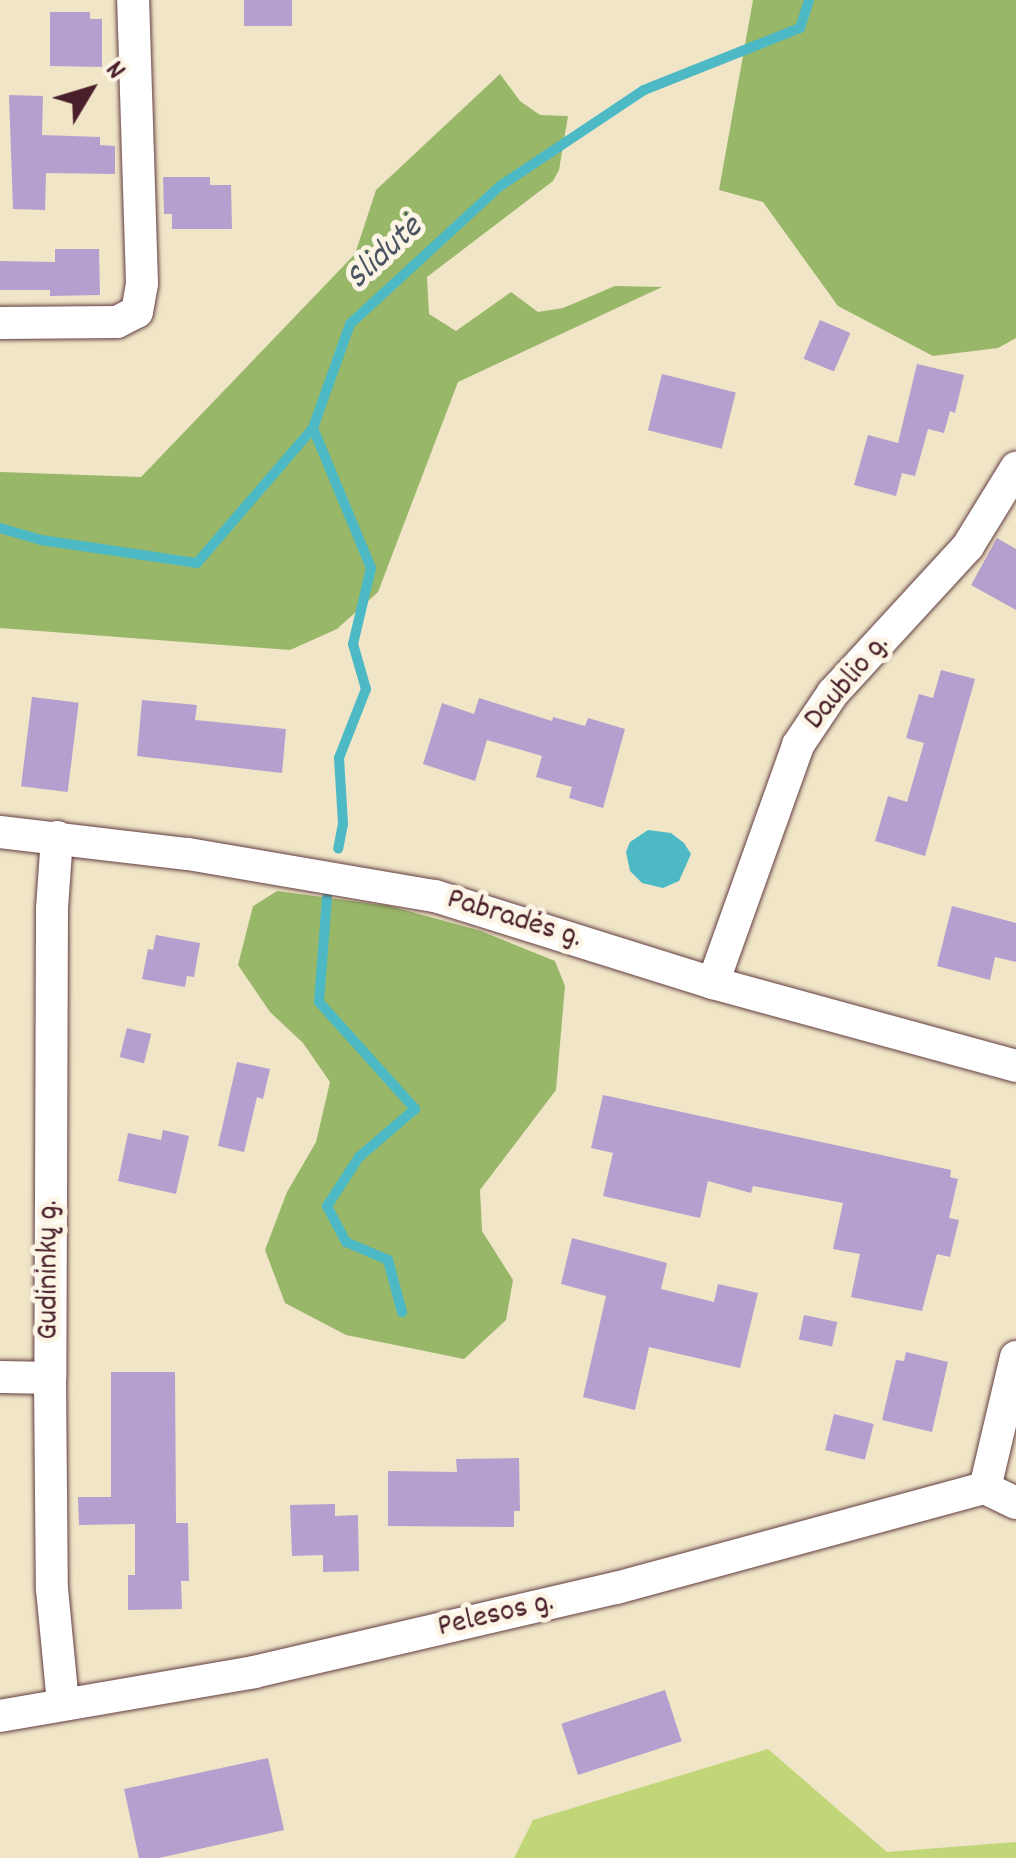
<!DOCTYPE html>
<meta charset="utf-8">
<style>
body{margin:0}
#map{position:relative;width:1016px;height:1858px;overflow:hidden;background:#f0e5c7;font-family:Dekko,sans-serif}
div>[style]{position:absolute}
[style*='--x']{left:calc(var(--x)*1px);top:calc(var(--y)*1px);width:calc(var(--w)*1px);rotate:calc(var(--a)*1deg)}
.green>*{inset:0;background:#c1d679}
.forest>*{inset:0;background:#98b769}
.water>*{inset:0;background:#4cb9c5}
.stream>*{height:10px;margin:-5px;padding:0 5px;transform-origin:5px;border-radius:5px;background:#4cb9c5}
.building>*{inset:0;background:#b59fcf;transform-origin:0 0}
.roads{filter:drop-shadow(0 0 2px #633d42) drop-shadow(0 0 2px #633d42)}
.minor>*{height:32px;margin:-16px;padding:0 16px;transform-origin:16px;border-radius:16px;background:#fff}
span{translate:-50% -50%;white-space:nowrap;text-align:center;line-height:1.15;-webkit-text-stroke:10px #fcf5e5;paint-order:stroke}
.street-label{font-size:32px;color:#4a1f2b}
.water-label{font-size:35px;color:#4b5561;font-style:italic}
.north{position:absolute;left:40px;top:40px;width:100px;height:100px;-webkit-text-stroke:8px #fcf5e5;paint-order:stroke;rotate:52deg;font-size:28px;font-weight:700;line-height:40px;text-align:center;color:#4a1f2b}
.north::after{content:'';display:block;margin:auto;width:35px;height:45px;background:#4a1f2b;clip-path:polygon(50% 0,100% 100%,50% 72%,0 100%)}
</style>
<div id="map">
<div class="green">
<div style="clip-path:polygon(768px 1749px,887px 1852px,1016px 1842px,1016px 1858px,514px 1858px,533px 1820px)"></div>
</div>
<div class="forest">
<div style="clip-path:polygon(753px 0,1016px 0,1016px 338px,998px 348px,933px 356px,838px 306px,763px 202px,719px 190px)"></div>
<div style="clip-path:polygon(500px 74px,520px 101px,540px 115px,568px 116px,559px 170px,553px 181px,427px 277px,429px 314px,456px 331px,511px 292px,538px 312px,563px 308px,615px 286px,662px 287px,458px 382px,378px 592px,337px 629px,290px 650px,0 628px,0 472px,141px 477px,355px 254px,376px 190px)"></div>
<div style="clip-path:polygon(277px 891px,390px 906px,481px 931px,555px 961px,565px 986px,556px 1090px,480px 1190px,482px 1231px,513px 1280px,506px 1320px,464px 1359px,346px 1335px,285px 1303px,265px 1250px,287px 1192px,316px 1142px,330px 1082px,303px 1043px,270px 1012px,238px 965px,253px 906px)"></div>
</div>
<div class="water">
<div style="clip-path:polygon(648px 830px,671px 833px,684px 843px,691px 854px,679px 881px,663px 888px,642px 883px,630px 871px,626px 852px,630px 842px)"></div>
</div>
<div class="stream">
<div style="--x:313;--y:428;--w:152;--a:67.5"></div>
<div style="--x:371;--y:568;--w:78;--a:103.3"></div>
<div style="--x:353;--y:644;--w:47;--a:73.9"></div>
<div style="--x:366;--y:689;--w:74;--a:111.4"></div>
<div style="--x:339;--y:758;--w:66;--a:86.5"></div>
<div style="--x:343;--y:824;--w:25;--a:101"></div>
<div style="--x:0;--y:528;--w:43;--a:16.3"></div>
<div style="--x:41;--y:540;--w:158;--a:8.4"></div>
<div style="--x:197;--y:563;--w:178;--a:-49.3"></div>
<div style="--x:313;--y:428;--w:110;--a:-70.4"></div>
<div style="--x:350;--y:324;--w:204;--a:-42.6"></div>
<div style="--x:500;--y:186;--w:173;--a:-33.7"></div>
<div style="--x:644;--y:90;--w:168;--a:-21.7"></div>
<div style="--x:800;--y:28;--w:29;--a:-72"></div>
<div style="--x:327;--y:898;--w:104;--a:94.4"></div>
<div style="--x:319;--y:1002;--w:144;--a:48.1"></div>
<div style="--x:415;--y:1109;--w:74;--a:139.4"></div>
<div style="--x:359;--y:1157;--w:59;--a:123.1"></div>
<div style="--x:327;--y:1206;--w:41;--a:62.2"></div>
<div style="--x:346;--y:1242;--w:46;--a:23.2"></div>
<div style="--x:388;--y:1260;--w:54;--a:74.9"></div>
</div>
<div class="building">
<div style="left:244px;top:0;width:48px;height:26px"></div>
<div style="clip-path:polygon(50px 12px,90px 12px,90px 19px,102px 19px,102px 67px,50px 66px)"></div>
<div style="clip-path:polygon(9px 95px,43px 96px,42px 135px,100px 137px,100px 145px,115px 146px,115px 174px,46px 173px,45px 210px,13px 209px)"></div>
<div style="clip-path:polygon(163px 177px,210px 177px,210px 185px,231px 185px,232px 229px,172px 229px,172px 214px,164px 214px)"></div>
<div style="clip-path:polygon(55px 249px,99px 249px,100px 295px,50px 296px,50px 290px,0 290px,0 261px,55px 262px)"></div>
<div style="left:820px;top:320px;width:33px;height:42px;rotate:23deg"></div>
<div style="clip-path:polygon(917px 364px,964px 375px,955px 413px,950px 411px,944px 433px,928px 429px,915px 476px,902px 473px,896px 496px,854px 485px,868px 435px,898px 443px)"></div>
<div style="left:662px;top:374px;width:76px;height:58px;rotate:14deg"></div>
<div style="clip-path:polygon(997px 538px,1016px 549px,1016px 610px,971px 585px)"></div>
<div style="clip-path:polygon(941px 670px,975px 679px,925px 856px,875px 841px,888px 796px,907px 802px,924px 743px,906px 738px,919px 694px,933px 698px)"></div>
<div style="left:32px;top:697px;width:47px;height:90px;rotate:7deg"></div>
<div style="clip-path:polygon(479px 698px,552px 721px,553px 717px,585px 726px,588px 718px,625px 729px,603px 808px,569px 798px,572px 787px,536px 777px,542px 756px,487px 740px,475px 781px,423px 764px,442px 703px,474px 714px)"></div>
<div style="clip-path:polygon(142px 700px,197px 705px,195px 720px,286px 729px,282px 773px,137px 756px)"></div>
<div style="clip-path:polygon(952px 906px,1016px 923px,1016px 962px,995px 957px,990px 980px,937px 966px)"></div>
<div style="clip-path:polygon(156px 935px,200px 943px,194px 977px,187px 976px,185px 987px,142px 979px,148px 949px,153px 950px)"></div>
<div style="left:127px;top:1028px;width:25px;height:30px;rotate:14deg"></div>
<div style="clip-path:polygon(237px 1062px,270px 1069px,263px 1099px,257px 1097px,244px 1152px,218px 1146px)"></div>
<div style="clip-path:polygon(603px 1095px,951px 1170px,950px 1177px,958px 1179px,949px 1218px,959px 1220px,950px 1257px,937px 1254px,922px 1311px,851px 1297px,860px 1254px,833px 1249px,843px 1203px,753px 1186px,751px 1193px,708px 1181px,700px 1218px,603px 1196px,613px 1153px,591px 1148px)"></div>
<div style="clip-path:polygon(163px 1130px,189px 1136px,176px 1194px,118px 1181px,128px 1133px,161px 1140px)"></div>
<div style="clip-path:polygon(572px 1238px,667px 1263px,661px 1289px,714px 1302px,718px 1284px,758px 1293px,740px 1368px,649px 1347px,635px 1410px,583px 1397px,606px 1296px,561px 1284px)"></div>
<div style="left:804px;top:1315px;width:34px;height:25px;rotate:12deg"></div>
<div style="clip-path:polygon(906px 1352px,948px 1362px,932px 1432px,882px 1420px,896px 1360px,904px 1361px)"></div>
<div style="clip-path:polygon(111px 1372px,175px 1372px,176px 1523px,188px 1523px,189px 1581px,181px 1581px,182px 1609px,128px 1610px,128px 1575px,135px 1575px,135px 1524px,79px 1525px,78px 1497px,111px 1497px)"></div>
<div style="left:834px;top:1414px;width:41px;height:37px;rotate:14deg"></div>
<div style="clip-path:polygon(519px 1458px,520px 1511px,514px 1511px,514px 1527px,388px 1526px,388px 1471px,457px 1472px,456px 1459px)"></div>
<div style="clip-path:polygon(335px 1504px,335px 1516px,358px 1515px,359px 1571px,323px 1572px,323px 1555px,292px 1556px,290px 1505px)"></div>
<div style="left:665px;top:1690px;width:54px;height:109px;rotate:72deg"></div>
<div style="clip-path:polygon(268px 1758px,284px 1830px,159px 1858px,139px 1858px,124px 1789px)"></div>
</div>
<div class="roads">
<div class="minor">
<div style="--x:0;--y:323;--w:117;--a:-0.5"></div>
<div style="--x:117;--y:322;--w:22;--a:-27"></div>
<div style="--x:137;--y:312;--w:29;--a:-80"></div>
<div style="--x:142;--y:283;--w:283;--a:-91.8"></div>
<div style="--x:0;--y:832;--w:189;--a:6.7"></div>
<div style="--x:188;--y:854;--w:251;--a:9.7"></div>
<div style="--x:435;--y:896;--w:291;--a:17.4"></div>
<div style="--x:713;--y:983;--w:314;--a:15.3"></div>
<div style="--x:57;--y:837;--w:72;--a:94"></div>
<div style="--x:52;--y:909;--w:469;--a:90.2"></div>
<div style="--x:50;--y:1378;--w:211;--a:89.5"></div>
<div style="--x:52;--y:1589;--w:115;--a:84.5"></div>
<div style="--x:713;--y:983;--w:253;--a:-70.3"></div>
<div style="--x:798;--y:745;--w:63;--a:-56.1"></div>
<div style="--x:833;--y:693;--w:200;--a:-47.4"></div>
<div style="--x:968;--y:546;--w:92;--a:-58.4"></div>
<div style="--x:1016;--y:1357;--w:135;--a:103.3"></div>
<div style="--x:985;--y:1488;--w:34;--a:26"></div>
<div style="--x:0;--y:1377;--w:50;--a:1.1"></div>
<div style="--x:0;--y:1716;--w:258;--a:-9.8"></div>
<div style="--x:254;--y:1672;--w:372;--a:-13.1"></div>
<div style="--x:616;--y:1588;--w:382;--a:-15.2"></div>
</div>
</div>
<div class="street-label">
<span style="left:848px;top:683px;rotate:-50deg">Daublio g.</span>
<span style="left:514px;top:920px;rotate:17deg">Pabradės g.</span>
<span style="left:50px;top:1270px;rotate:-90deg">Gudininkų g.</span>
<span style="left:496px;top:1616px;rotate:-13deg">Pelesos g.</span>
</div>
<div class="water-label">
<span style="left:385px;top:254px;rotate:-43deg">Slidutė</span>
</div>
<div class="north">N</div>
</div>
